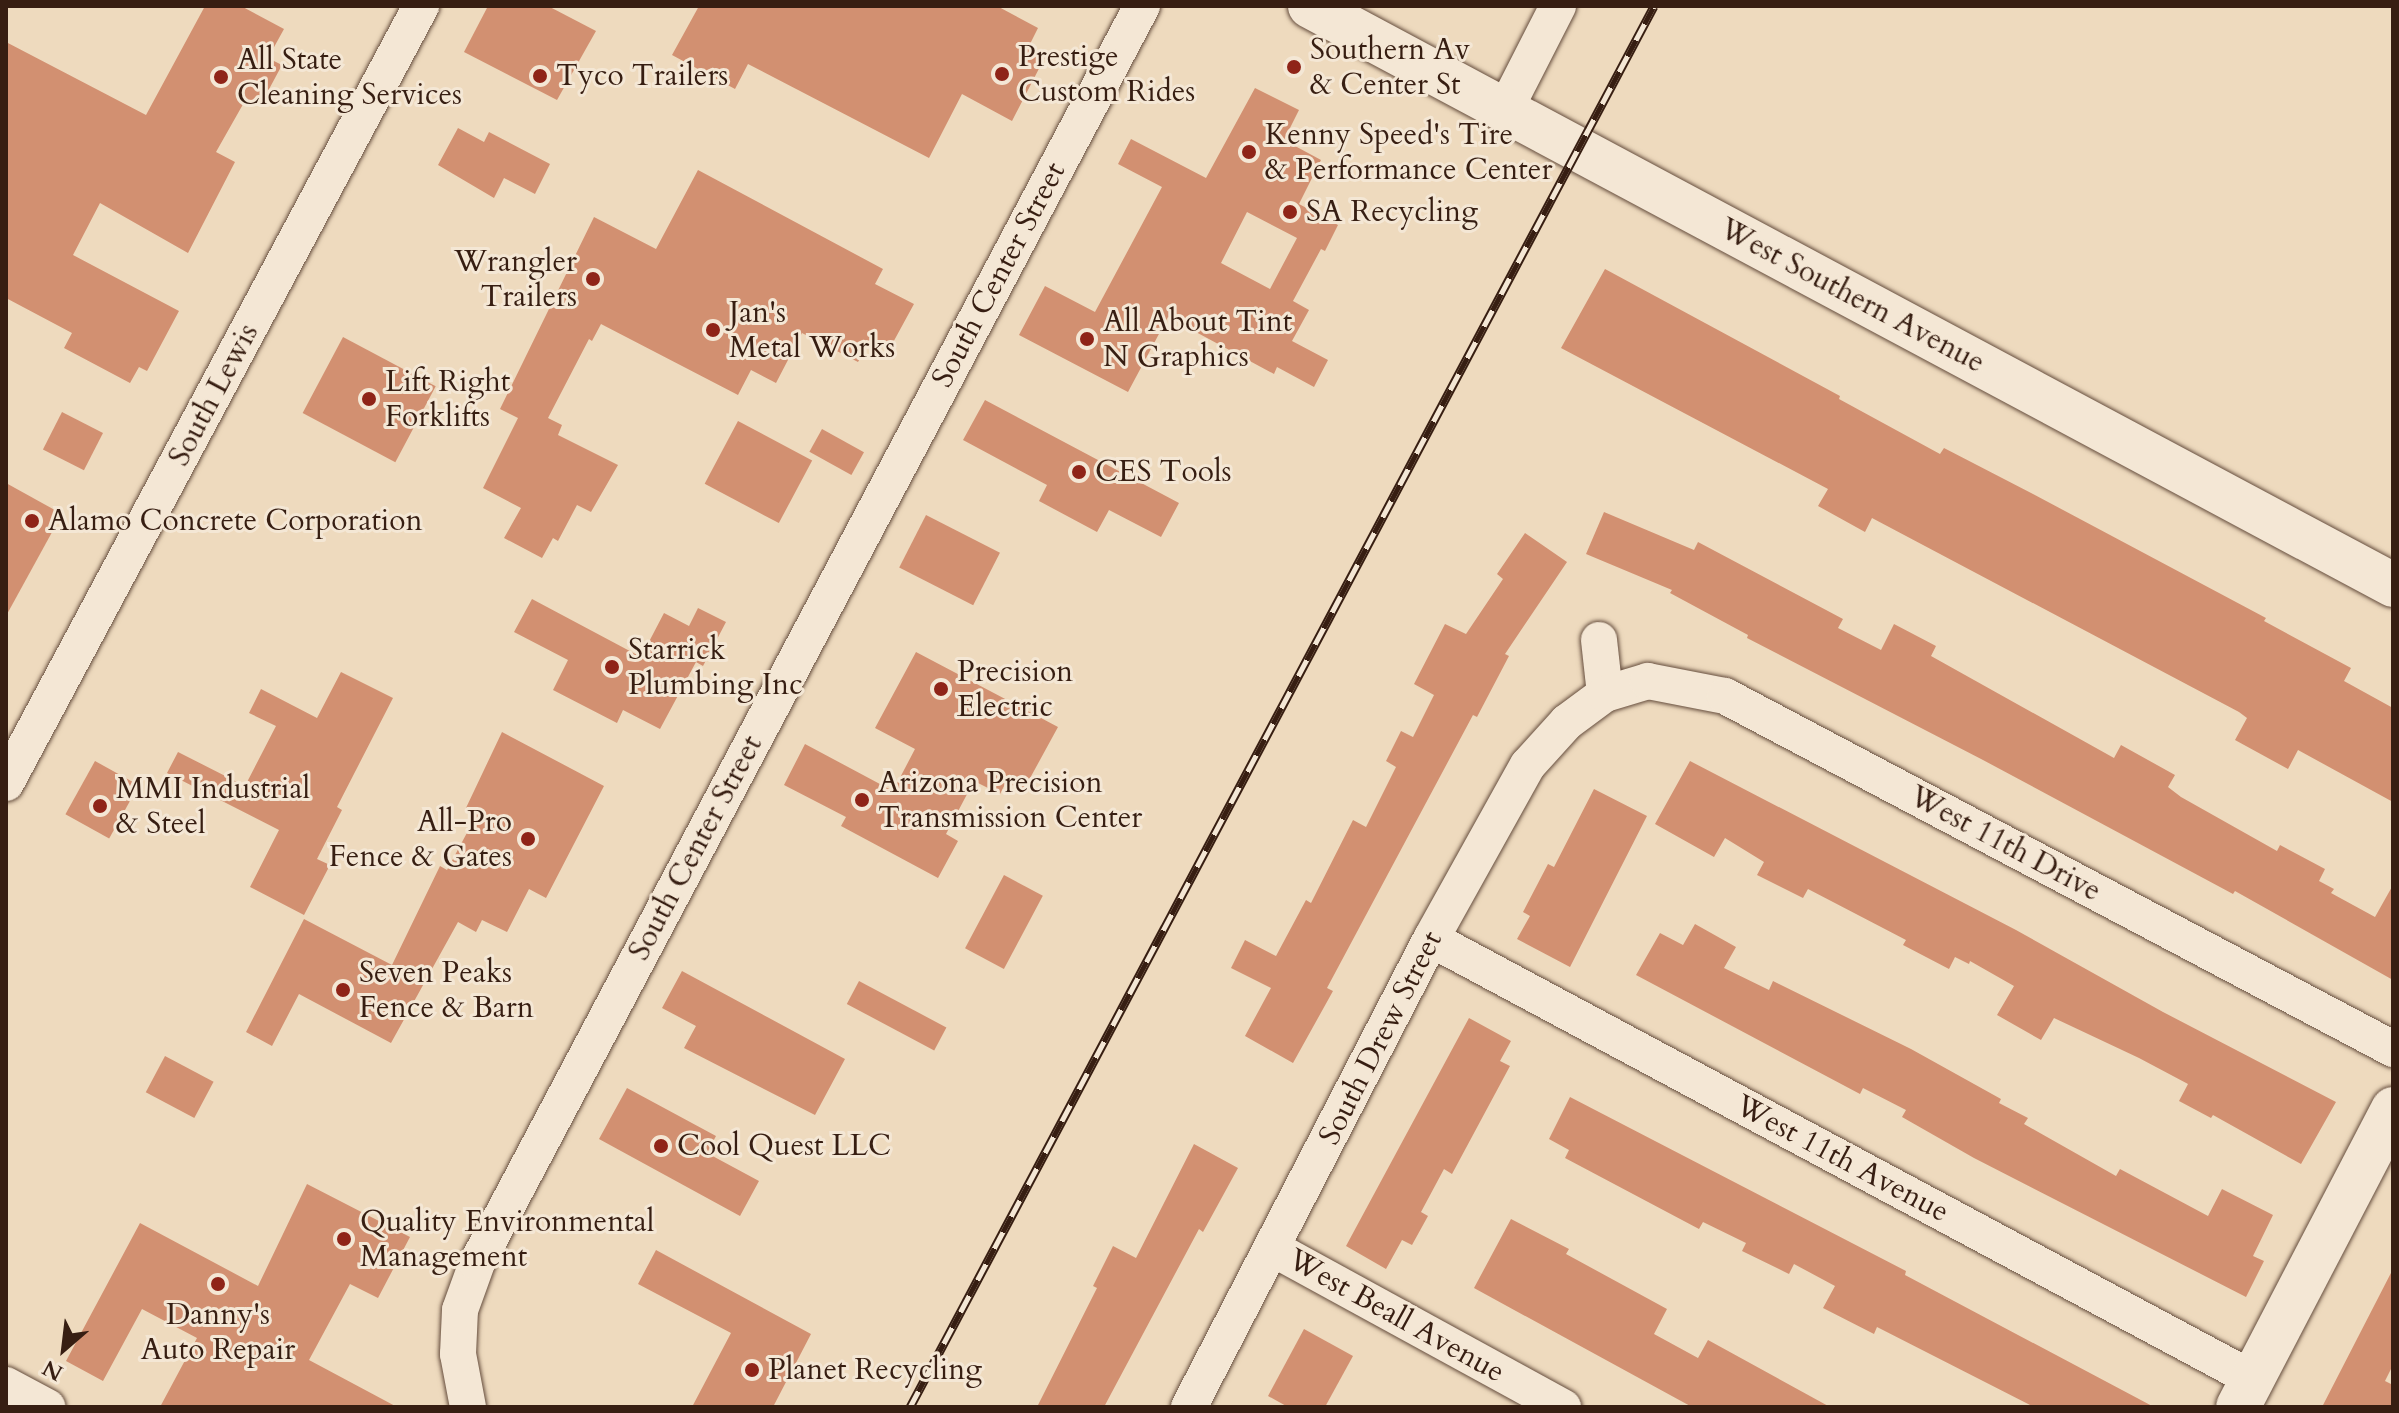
<!DOCTYPE html>
<style>
body{margin:0}
#map{position:relative;width:2399px;height:1413px;overflow:hidden;background:#eedabe;font-family:Cardo,serif}
div>[style]{position:absolute}
[style*='--x']{left:calc(var(--x)*1px);top:calc(var(--y)*1px);width:calc(var(--w)*1px);rotate:calc(var(--a)*1deg)}
.building>*{inset:0;background:#d29071;transform-origin:0 0}
.roads{filter:drop-shadow(0 0 2px #654d3d) drop-shadow(0 0 2px #654d3d)}
.street>*{height:36px;margin:-18px;padding:0 18px;transform-origin:18px;border-radius:18px;background:#f4e7d5}
.secondary>*{height:44px;margin:-22px;padding:0 22px;transform-origin:22px;border-radius:22px;background:#f4e7d5}
.rail>*{height:9px;margin-top:-4.5px;transform-origin:0;background:repeating-linear-gradient(90deg,#f4e7d5 0 18px,#371e12 0 36px);box-sizing:border-box;border-block:2px solid #371e12}
.dots>*{width:22px;height:22px;translate:-50% -50%;box-sizing:border-box;border:4px solid #f4e7d5;border-radius:50%}
span{translate:-50% -50%;white-space:nowrap;text-align:center;line-height:1.15;-webkit-text-stroke:6px #f4e7d5;paint-order:stroke}
.poi-label{font-size:30px;color:#371e12}
.left{translate:0 -50%;text-align:left}
.right{translate:-100% -50%;text-align:right}
.street-label{font-size:30px;color:#371e12}
.frame{position:absolute;inset:0;border:8px solid #371e12;pointer-events:none}
.north{position:absolute;left:24px;top:1309px;width:80px;height:80px;-webkit-text-stroke:6px #f4e7d5;paint-order:stroke;rotate:208deg;font-size:22px;font-weight:700;line-height:32px;text-align:center;color:#371e12}
.north::after{content:'';display:block;margin:auto;width:28px;height:36px;background:#371e12;clip-path:polygon(50% 0,100% 100%,50% 72%,0 100%)}
</style>
<div id="map">
<div class="building">
<div style="clip-path:polygon(205px 6px,241px 6px,284px 29px,268px 58px,282px 65px,260px 106px,246px 99px,216px 152px,235px 162px,188px 253px,100px 203px,73px 255px,179px 311px,147px 371px,139px 367px,130px 383px,64px 348px,72px 333px,6px 298px,6px 42px,146px 115px)"></div>
<div style="clip-path:polygon(488px 6px,548px 6px,596px 31px,557px 100px,464px 52px)"></div>
<div style="clip-path:polygon(699px 6px,997px 6px,1038px 28px,1029px 46px,1046px 55px,1012px 121px,962px 94px,929px 158px,748px 64px,735px 89px,672px 55px)"></div>
<div style="clip-path:polygon(evenodd,1255px 88px,1299px 110px,1284px 140px,1321px 160px,1299px 204px,1338px 225px,1325px 251px,1321px 249px,1293px 301px,1309px 310px,1292px 341px,1328px 360px,1314px 387px,1277px 367px,1274px 374px,1168px 317px,1128px 392px,1019px 335px,1045px 286px,1095px 312px,1162px 187px,1118px 164px,1131px 139px,1206px 178px,1255px 88px,1247px 212px,1297px 238px,1270px 289px,1221px 263px,1247px 212px)"></div>
<div style="clip-path:polygon(458px 128px,484px 142px,489px 132px,550px 164px,535px 194px,504px 178px,494px 198px,438px 165px)"></div>
<div style="clip-path:polygon(698px 170px,883px 269px,875px 284px,914px 304px,890px 348px,871px 338px,858px 362px,802px 333px,776px 383px,751px 370px,738px 395px,601px 324px,592px 341px,589px 339px,548px 418px,562px 425px,558px 435px,618px 465px,591px 512px,577px 505px,558px 541px,553px 538px,542px 558px,504px 538px,521px 508px,483px 488px,518px 418px,500px 409px,594px 217px,656px 249px)"></div>
<div style="clip-path:polygon(1605px 269px,1840px 396px,1839px 399px,1940px 454px,1944px 448px,2033px 494px,2266px 618px,2264px 621px,2351px 668px,2344px 681px,2393px 708px,2393px 802px,2298px 750px,2288px 769px,2235px 740px,2247px 718px,2239px 712px,1872px 518px,1865px 532px,1818px 506px,1828px 489px,1561px 348px)"></div>
<div style="left:343px;top:337px;width:105px;height:86px;rotate:28deg"></div>
<div style="clip-path:polygon(985px 400px,1179px 503px,1161px 537px,1109px 510px,1097px 532px,1039px 501px,1047px 485px,963px 440px)"></div>
<div style="left:62px;top:412px;width:46px;height:42px;rotate:27deg"></div>
<div style="left:738px;top:421px;width:84px;height:71px;rotate:28deg"></div>
<div style="left:822px;top:429px;width:48px;height:26px;rotate:29deg"></div>
<div style="clip-path:polygon(6px 483px,62px 514px,6px 616px)"></div>
<div style="clip-path:polygon(1604px 512px,1694px 550px,1698px 542px,1843px 619px,1838px 628px,1881px 650px,1894px 624px,1936px 646px,1931px 656px,2114px 758px,2121px 745px,2175px 775px,2168px 787px,2181px 797px,2277px 851px,2280px 845px,2325px 869px,2319px 881px,2334px 889px,2331px 893px,2375px 917px,2393px 885px,2393px 980px,2235px 891px,2233px 894px,1983px 760px,1747px 638px,1748px 635px,1670px 593px,1672px 590px,1586px 554px)"></div>
<div style="left:926px;top:515px;width:83px;height:59px;rotate:27deg"></div>
<div style="clip-path:polygon(1525px 533px,1567px 562px,1505px 654px,1509px 656px,1477px 717px,1473px 715px,1327px 988px,1333px 991px,1293px 1063px,1245px 1036px,1271px 988px,1231px 968px,1245px 940px,1276px 956px,1306px 900px,1311px 903px,1353px 820px,1366px 827px,1396px 767px,1386px 761px,1401px 731px,1413px 737px,1434px 695px,1414px 684px,1445px 624px,1466px 634px,1503px 579px,1497px 574px)"></div>
<div style="clip-path:polygon(532px 599px,641px 657px,664px 613px,689px 626px,698px 608px,726px 622px,703px 666px,696px 662px,660px 729px,623px 710px,617px 723px,553px 690px,568px 660px,514px 632px)"></div>
<div style="clip-path:polygon(916px 652px,1058px 727px,1023px 791px,1006px 782px,1000px 794px,974px 781px,946px 834px,958px 841px,938px 878px,841px 826px,846px 817px,784px 785px,805px 744px,893px 791px,915px 749px,875px 728px)"></div>
<div style="clip-path:polygon(341px 672px,393px 698px,337px 807px,342px 810px,317px 859px,330px 865px,304px 915px,250px 887px,279px 830px,167px 773px,178px 752px,245px 786px,276px 726px,249px 713px,261px 689px,317px 718px)"></div>
<div style="clip-path:polygon(502px 732px,604px 786px,546px 898px,529px 889px,507px 932px,482px 920px,476px 932px,458px 922px,391px 1043px,299px 994px,272px 1046px,246px 1032px,304px 919px,392px 965px,440px 866px,447px 870px,476px 816px,465px 810px)"></div>
<div style="left:95px;top:761px;width:50px;height:61px;rotate:29deg"></div>
<div style="clip-path:polygon(1690px 761px,2016px 930px,2163px 1012px,2336px 1102px,2301px 1164px,2213px 1115px,2211px 1118px,2179px 1101px,2188px 1084px,2139px 1058px,2054px 1018px,2041px 1040px,1997px 1015px,2014px 986px,1970px 961px,1969px 964px,1955px 957px,1949px 969px,1903px 945px,1906px 940px,1808px 889px,1803px 898px,1757px 875px,1764px 862px,1725px 838px,1714px 857px,1655px 824px)"></div>
<div style="clip-path:polygon(1594px 789px,1647px 816px,1570px 967px,1517px 939px,1530px 916px,1523px 912px,1548px 864px,1554px 867px)"></div>
<div style="left:1004px;top:875px;width:44px;height:83px;rotate:28deg"></div>
<div style="clip-path:polygon(1695px 924px,1736px 947px,1724px 968px,1769px 990px,1773px 981px,1911px 1049px,2001px 1099px,1999px 1103px,2028px 1118px,2024px 1124px,2116px 1176px,2120px 1169px,2208px 1216px,2222px 1189px,2273px 1215px,2253px 1256px,2264px 1261px,2246px 1297px,1974px 1158px,1902px 1117px,1906px 1110px,1863px 1088px,1860px 1094px,1636px 975px,1660px 933px,1683px 945px)"></div>
<div style="clip-path:polygon(682px 971px,845px 1059px,815px 1115px,684px 1048px,696px 1026px,662px 1008px)"></div>
<div style="left:859px;top:981px;width:99px;height:26px;rotate:28deg"></div>
<div style="clip-path:polygon(1469px 1018px,1511px 1041px,1500px 1061px,1510px 1066px,1452px 1174px,1444px 1169px,1421px 1212px,1428px 1216px,1412px 1245px,1402px 1240px,1386px 1269px,1346px 1246px)"></div>
<div style="left:165px;top:1056px;width:55px;height:41px;rotate:28deg"></div>
<div style="clip-path:polygon(627px 1088px,716px 1136px,707px 1153px,759px 1181px,740px 1216px,599px 1139px)"></div>
<div style="clip-path:polygon(1570px 1097px,1906px 1271px,1905px 1275px,2154px 1407px,2034px 1407px,1877px 1327px,1874px 1334px,1823px 1308px,1835px 1286px,1794px 1264px,1789px 1274px,1742px 1251px,1746px 1243px,1703px 1222px,1699px 1229px,1565px 1158px,1569px 1150px,1549px 1139px)"></div>
<div style="clip-path:polygon(1194px 1144px,1238px 1168px,1203px 1232px,1199px 1229px,1104px 1407px,1037px 1407px,1097px 1288px,1093px 1286px,1113px 1246px,1136px 1258px)"></div>
<div style="clip-path:polygon(307px 1184px,410px 1237px,378px 1298px,350px 1284px,309px 1360px,397px 1407px,160px 1407px,197px 1338px,142px 1309px,103px 1381px,66px 1361px,140px 1223px,258px 1286px)"></div>
<div style="clip-path:polygon(1511px 1219px,1569px 1249px,1566px 1254px,1667px 1309px,1654px 1334px,1698px 1358px,1708px 1340px,1830px 1407px,1692px 1407px,1474px 1288px)"></div>
<div style="clip-path:polygon(656px 1250px,811px 1334px,773px 1407px,692px 1407px,731px 1333px,638px 1284px)"></div>
<div style="clip-path:polygon(2393px 1269px,2393px 1365px,2385px 1381px,2393px 1385px,2393px 1407px,2322px 1407px)"></div>
<div style="clip-path:polygon(1304px 1329px,1353px 1356px,1325px 1407px,1288px 1407px,1268px 1396px)"></div>
</div>
<div class="roads">
<div class="street">
<div style="--x:1505;--y:110;--w:117;--a:-63"></div>
<div style="--x:1599;--y:640;--w:54;--a:83.7"></div>
<div style="--x:6;--y:783;--w:881;--a:-61.89"></div>
<div style="--x:1431;--y:939;--w:932;--a:28.16"></div>
<div style="--x:1272;--y:1248;--w:332;--a:28.7"></div>
<div style="--x:6;--y:1385;--w:47;--a:28.2"></div>
<div style="--x:468;--y:1407;--w:54;--a:-100.7"></div>
<div style="--x:458;--y:1354;--w:44;--a:-87.4"></div>
<div style="--x:460;--y:1310;--w:50;--a:-70.1"></div>
<div style="--x:477;--y:1263;--w:1422;--a:-62.12"></div>
<div style="--x:1189;--y:1407;--w:527;--a:-62.66"></div>
<div style="--x:1431;--y:939;--w:199;--a:-60.9"></div>
<div style="--x:1528;--y:765;--w:58;--a:-47.8"></div>
<div style="--x:1567;--y:722;--w:47;--a:-36.4"></div>
<div style="--x:1605;--y:694;--w:45;--a:-16.8"></div>
<div style="--x:1648;--y:681;--w:78;--a:11"></div>
<div style="--x:1725;--y:696;--w:756;--a:27.85"></div>
</div>
<div class="secondary">
<div style="--x:1310;--y:6;--w:1228;--a:28.13"></div>
<div style="--x:2238;--y:1407;--w:336;--a:-62.5"></div>
</div>
</div>
<div class="rail">
<div style="--x:910;--y:1407;--w:1586;--a:-62.03"></div>
</div>
<div class="dots">
<div style="left:1294px;top:67px;background:#8f2418"></div>
<div style="left:1002px;top:74px;background:#8f2418"></div>
<div style="left:540px;top:76px;background:#8f2418"></div>
<div style="left:221px;top:77px;background:#8f2418"></div>
<div style="left:1249px;top:152px;background:#8f2418"></div>
<div style="left:1290px;top:212px;background:#8f2418"></div>
<div style="left:593px;top:279px;background:#8f2418"></div>
<div style="left:713px;top:330px;background:#8f2418"></div>
<div style="left:1087px;top:339px;background:#8f2418"></div>
<div style="left:369px;top:399px;background:#8f2418"></div>
<div style="left:1079px;top:472px;background:#8f2418"></div>
<div style="left:32px;top:521px;background:#8f2418"></div>
<div style="left:612px;top:667px;background:#8f2418"></div>
<div style="left:941px;top:689px;background:#8f2418"></div>
<div style="left:862px;top:800px;background:#8f2418"></div>
<div style="left:100px;top:806px;background:#8f2418"></div>
<div style="left:528px;top:839px;background:#8f2418"></div>
<div style="left:343px;top:990px;background:#8f2418"></div>
<div style="left:661px;top:1146px;background:#8f2418"></div>
<div style="left:344px;top:1239px;background:#8f2418"></div>
<div style="left:218px;top:1284px;background:#8f2418"></div>
<div style="left:752px;top:1370px;background:#8f2418"></div>
</div>
<div class="poi-label">
<span class="left" style="left:1310px;top:67px">Southern Av<br>&amp; Center St</span>
<span class="left" style="left:1018px;top:74px">Prestige<br>Custom Rides</span>
<span class="left" style="left:237px;top:77px">All State<br>Cleaning Services</span>
<span class="left" style="left:556px;top:76px">Tyco Trailers</span>
<span class="left" style="left:1265px;top:152px">Kenny Speed's Tire<br>&amp; Performance Center</span>
<span class="left" style="left:1306px;top:212px">SA Recycling</span>
<span class="right" style="left:577px;top:279px">Wrangler<br>Trailers</span>
<span class="left" style="left:729px;top:330px">Jan's<br>Metal Works</span>
<span class="left" style="left:1103px;top:339px">All About Tint<br>N Graphics</span>
<span class="left" style="left:385px;top:399px">Lift Right<br>Forklifts</span>
<span class="left" style="left:1095px;top:472px">CES Tools</span>
<span class="left" style="left:48px;top:521px">Alamo Concrete Corporation</span>
<span class="left" style="left:628px;top:667px">Starrick<br>Plumbing Inc</span>
<span class="left" style="left:957px;top:689px">Precision<br>Electric</span>
<span class="left" style="left:878px;top:800px">Arizona Precision<br>Transmission Center</span>
<span class="left" style="left:116px;top:806px">MMI Industrial<br>&amp; Steel</span>
<span class="right" style="left:512px;top:839px">All-Pro<br>Fence &amp; Gates</span>
<span class="left" style="left:359px;top:990px">Seven Peaks<br>Fence &amp; Barn</span>
<span class="left" style="left:677px;top:1146px">Cool Quest LLC</span>
<span class="left" style="left:360px;top:1239px">Quality Environmental<br>Management</span>
<span style="left:218px;top:1332px">Danny's<br>Auto Repair</span>
<span class="left" style="left:768px;top:1370px">Planet Recycling</span>
</div>
<div class="street-label">
<span style="left:999px;top:275px;rotate:-62deg">South Center Street</span>
<span style="left:1852px;top:296px;rotate:28deg">West Southern Avenue</span>
<span style="left:214px;top:395px;rotate:-62deg">South Lewis</span>
<span style="left:2005px;top:844px;rotate:28deg">West 11th Drive</span>
<span style="left:696px;top:848px;rotate:-62deg">South Center Street</span>
<span style="left:1381px;top:1038px;rotate:-63deg">South Drew Street</span>
<span style="left:1842px;top:1159px;rotate:28deg">West 11th Avenue</span>
<span style="left:1396px;top:1316px;rotate:29deg">West Beall Avenue</span>
</div>
<div class="frame"></div>
<div class="north">N</div>
</div>
